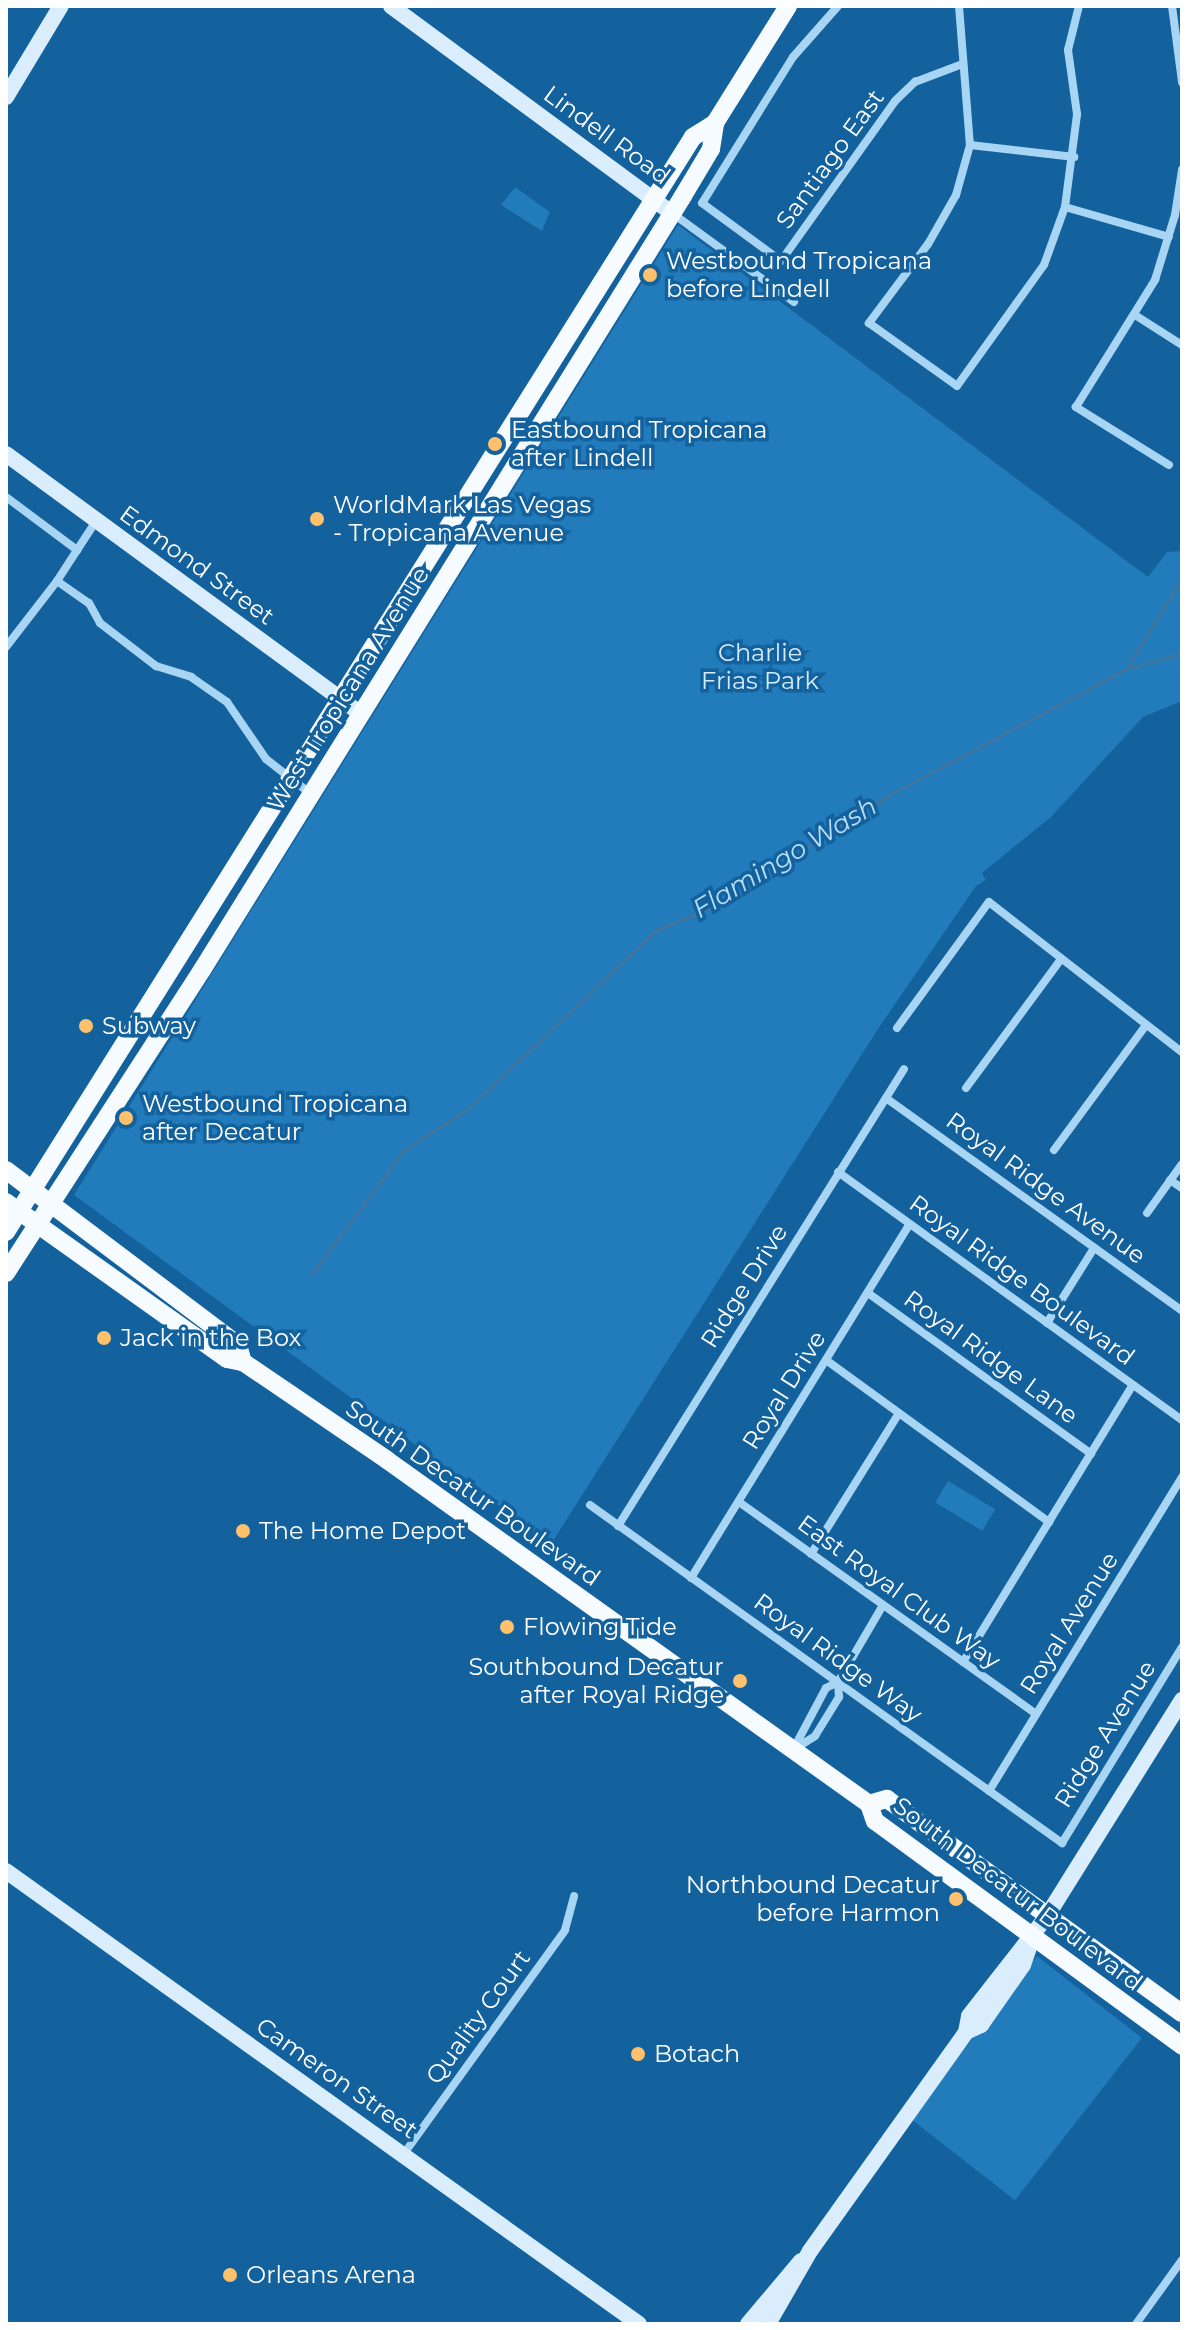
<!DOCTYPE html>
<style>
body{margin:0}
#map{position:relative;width:1188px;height:2330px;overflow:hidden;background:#13619d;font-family:Montserrat,sans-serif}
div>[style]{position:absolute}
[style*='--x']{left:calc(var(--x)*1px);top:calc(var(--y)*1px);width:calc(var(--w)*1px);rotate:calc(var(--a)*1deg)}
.green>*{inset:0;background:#227bba;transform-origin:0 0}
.stream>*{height:3px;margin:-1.5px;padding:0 1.5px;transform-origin:1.5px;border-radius:1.5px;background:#3f76a0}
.street>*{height:8px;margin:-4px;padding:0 4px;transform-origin:4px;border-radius:4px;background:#a9d5f4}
.secondary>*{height:16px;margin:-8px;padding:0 8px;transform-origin:8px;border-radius:8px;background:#d9edfd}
.primary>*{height:18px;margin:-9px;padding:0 9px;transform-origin:9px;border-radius:9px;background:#f6fbff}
.dots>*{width:22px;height:22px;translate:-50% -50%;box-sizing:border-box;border:4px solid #13619d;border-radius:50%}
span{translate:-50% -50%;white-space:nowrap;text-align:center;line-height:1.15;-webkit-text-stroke:7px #13619d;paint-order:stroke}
.street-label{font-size:24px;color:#fff}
.poi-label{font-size:24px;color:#fff}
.left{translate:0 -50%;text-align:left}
.right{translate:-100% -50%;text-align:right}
.park-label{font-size:24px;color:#d2ebfd}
.water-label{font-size:26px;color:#b6defa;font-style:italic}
.frame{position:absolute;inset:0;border:8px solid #fff;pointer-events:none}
</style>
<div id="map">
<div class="green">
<div style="clip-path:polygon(515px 187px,550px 212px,542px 231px,501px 205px)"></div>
<div style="clip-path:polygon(678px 225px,1148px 577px,1167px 552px,1182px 551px,1182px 701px,1143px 717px,1051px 817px,982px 873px,986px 880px,976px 886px,878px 1029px,551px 1544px,74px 1195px)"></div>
<div style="left:948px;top:1481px;width:55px;height:25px;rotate:31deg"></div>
<div style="left:1037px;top:1956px;width:133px;height:206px;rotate:38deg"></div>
</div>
<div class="stream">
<div style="--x:1126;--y:669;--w:58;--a:-15.9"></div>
<div style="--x:311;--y:1275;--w:156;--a:-53.4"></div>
<div style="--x:404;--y:1150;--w:76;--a:-32.6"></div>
<div style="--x:468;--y:1109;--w:258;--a:-43.6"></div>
<div style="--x:655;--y:931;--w:69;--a:-23.2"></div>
<div style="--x:718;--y:904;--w:203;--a:-32.5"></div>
<div style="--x:889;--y:795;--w:268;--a:-28"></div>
<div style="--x:1126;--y:669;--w:107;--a:-58.4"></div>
</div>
<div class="street">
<div style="--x:838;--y:6;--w:68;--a:131.4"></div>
<div style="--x:793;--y:57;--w:172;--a:121.9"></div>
<div style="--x:702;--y:203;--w:98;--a:36.3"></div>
<div style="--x:781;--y:261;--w:196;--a:-54.5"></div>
<div style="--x:895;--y:101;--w:28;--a:-44"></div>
<div style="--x:915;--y:82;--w:48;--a:-20.7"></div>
<div style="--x:959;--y:6;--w:139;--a:85.5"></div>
<div style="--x:970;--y:145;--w:52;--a:105.6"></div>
<div style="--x:956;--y:195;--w:56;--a:119.7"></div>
<div style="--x:928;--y:244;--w:99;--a:126.8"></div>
<div style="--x:869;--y:323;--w:108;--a:35.6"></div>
<div style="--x:957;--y:386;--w:149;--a:-54.3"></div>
<div style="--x:1044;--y:265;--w:62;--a:-70.1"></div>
<div style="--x:1065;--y:207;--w:94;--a:-82.6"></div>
<div style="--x:1077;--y:114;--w:65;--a:-98"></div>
<div style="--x:1068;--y:50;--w:45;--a:-76"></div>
<div style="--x:1172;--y:6;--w:77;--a:82.5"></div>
<div style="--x:970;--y:145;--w:105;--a:6.6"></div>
<div style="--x:1065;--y:207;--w:108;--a:16.1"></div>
<div style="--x:672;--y:213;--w:151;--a:36.1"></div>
<div style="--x:1135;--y:315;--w:56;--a:32.6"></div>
<div style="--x:1169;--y:465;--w:110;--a:-148.1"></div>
<div style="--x:1076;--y:407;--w:150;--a:-58.1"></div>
<div style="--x:1155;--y:280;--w:68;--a:-72.9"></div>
<div style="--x:1175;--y:215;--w:46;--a:-81.2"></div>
<div style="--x:6;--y:497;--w:89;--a:36.7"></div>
<div style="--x:96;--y:521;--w:72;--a:123"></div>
<div style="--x:57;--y:581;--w:39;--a:35"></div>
<div style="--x:89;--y:603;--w:23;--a:61"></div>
<div style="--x:100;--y:623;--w:71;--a:37.5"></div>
<div style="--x:156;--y:666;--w:37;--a:17"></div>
<div style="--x:191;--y:677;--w:44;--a:34.8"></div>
<div style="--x:227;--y:702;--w:69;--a:55.6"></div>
<div style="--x:266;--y:759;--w:57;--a:37.9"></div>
<div style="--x:6;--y:647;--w:83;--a:-52.3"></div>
<div style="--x:897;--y:1028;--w:156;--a:-53.9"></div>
<div style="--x:989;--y:902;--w:244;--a:37.9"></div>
<div style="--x:966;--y:1088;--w:157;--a:-53.6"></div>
<div style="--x:886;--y:1098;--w:365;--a:35.7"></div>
<div style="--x:1054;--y:1150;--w:155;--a:-53.6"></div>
<div style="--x:838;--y:1172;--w:424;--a:35.8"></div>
<div style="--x:1170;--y:1180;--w:14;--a:34"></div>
<div style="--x:1147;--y:1213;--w:60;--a:-54.5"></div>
<div style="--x:868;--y:1293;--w:275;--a:35.8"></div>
<div style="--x:1047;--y:1323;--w:89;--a:-57.9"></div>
<div style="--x:826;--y:1360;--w:276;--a:36"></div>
<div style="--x:739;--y:1502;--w:365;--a:35.5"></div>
<div style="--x:590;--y:1505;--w:581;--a:35.61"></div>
<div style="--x:1062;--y:1843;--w:230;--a:-58.5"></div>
<div style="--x:618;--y:1526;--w:539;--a:-57.96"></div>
<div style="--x:811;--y:1554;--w:166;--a:-58"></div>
<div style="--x:691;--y:1578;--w:416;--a:-58.3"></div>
<div style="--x:963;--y:1662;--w:325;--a:-58.5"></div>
<div style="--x:838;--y:1682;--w:89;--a:-59.7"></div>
<div style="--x:793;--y:1750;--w:26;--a:-32"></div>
<div style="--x:815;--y:1736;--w:46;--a:-58.4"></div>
<div style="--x:839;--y:1697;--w:15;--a:-94"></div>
<div style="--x:793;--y:1750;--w:70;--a:-62"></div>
<div style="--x:826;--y:1688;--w:13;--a:-27"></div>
<div style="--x:989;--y:1791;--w:369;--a:-58.4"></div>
<div style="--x:403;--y:2155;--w:277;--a:-54.2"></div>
<div style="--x:565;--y:1930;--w:35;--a:-75"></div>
<div style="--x:1136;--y:2324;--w:79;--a:-54.3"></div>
</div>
<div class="secondary">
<div style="--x:391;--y:6;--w:349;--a:36.4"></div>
<div style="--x:6;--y:97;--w:106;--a:-58.9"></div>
<div style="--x:6;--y:454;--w:440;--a:36.2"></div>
<div style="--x:6;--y:1871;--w:778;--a:35.59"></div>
<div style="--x:966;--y:2032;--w:17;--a:-25"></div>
<div style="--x:981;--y:2025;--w:73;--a:-55"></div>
<div style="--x:1023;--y:1965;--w:24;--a:-71"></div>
<div style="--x:748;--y:2324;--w:82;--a:-49.9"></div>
<div style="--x:768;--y:2324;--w:84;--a:-60.1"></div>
<div style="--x:810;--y:2251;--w:269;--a:-54.5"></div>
<div style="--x:966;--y:2032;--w:16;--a:-79"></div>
<div style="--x:969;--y:2016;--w:127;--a:-52"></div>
<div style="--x:1047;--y:1916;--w:255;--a:-58"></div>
</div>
<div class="primary">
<div style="--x:6;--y:1170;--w:291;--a:37"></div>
<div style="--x:238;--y:1345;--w:18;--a:74"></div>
<div style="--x:6;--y:1202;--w:271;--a:35.4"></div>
<div style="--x:227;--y:1359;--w:16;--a:11"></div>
<div style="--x:243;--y:1362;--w:174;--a:34.2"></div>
<div style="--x:387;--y:1460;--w:592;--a:35.52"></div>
<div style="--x:869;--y:1804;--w:18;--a:71"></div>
<div style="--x:875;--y:1821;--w:381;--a:36.2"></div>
<div style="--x:6;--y:1232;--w:1293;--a:-57.9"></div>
<div style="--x:693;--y:137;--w:26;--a:-32"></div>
<div style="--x:6;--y:1273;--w:361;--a:-57.1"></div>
<div style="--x:202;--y:970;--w:911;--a:-58.14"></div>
<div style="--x:683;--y:196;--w:55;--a:-59.2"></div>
<div style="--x:711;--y:149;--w:26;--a:-81"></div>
<div style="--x:715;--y:123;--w:138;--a:-58"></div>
<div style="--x:869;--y:1804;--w:19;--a:-16"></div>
<div style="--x:887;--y:1799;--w:364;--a:36"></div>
</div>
<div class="dots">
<div style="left:650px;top:275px;background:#ffc16c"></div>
<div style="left:495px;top:444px;background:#ffc16c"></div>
<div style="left:317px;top:519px;background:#ffc16c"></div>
<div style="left:86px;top:1026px;background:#ffc16c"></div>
<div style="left:126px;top:1118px;background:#ffc16c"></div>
<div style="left:104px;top:1338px;background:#ffc16c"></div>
<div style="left:243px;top:1531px;background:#ffc16c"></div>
<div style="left:507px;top:1627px;background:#ffc16c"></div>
<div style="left:740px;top:1681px;background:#ffc16c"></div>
<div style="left:956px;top:1899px;background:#ffc16c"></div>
<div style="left:638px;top:2054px;background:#ffc16c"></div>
<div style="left:230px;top:2275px;background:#ffc16c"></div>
</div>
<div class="street-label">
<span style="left:607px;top:135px;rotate:36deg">Lindell Road</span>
<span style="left:830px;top:159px;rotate:-54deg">Santiago East</span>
<span style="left:197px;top:565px;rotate:36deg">Edmond Street</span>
<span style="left:348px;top:689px;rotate:-58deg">West Tropicana Avenue</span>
<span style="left:1046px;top:1188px;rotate:36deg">Royal Ridge Avenue</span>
<span style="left:1022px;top:1280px;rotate:36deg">Royal Ridge Boulevard</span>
<span style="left:744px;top:1286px;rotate:-58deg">Ridge Drive</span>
<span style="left:991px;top:1357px;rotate:36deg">Royal Ridge Lane</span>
<span style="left:784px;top:1390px;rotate:-58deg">Royal Drive</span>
<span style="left:473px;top:1493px;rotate:35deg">South Decatur Boulevard</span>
<span style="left:899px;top:1592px;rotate:36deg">East Royal Club Way</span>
<span style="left:1069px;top:1623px;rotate:-58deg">Royal Avenue</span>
<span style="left:838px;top:1658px;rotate:36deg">Royal Ridge Way</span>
<span style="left:1105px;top:1734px;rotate:-58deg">Ridge Avenue</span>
<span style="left:1018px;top:1894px;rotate:37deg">South Decatur Boulevard</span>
<span style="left:478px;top:2017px;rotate:-54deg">Quality Court</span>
<span style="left:337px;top:2078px;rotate:35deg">Cameron Street</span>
</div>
<div class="poi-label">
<span class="left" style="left:666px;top:275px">Westbound Tropicana<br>before Lindell</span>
<span class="left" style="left:511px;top:444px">Eastbound Tropicana<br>after Lindell</span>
<span class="left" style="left:333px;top:519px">WorldMark Las Vegas<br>- Tropicana Avenue</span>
<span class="left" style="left:102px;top:1026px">Subway</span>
<span class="left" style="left:142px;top:1118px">Westbound Tropicana<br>after Decatur</span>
<span class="left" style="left:120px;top:1338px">Jack in the Box</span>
<span class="left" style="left:259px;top:1531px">The Home Depot</span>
<span class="left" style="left:523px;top:1627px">Flowing Tide</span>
<span class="right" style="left:724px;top:1681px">Southbound Decatur<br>after Royal Ridge</span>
<span class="right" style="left:940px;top:1899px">Northbound Decatur<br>before Harmon</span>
<span class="left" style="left:654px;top:2054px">Botach</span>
<span class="left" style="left:246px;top:2275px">Orleans Arena</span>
</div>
<div class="park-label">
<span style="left:760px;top:667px">Charlie<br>Frias Park</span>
</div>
<div class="water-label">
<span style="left:785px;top:858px;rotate:-31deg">Flamingo Wash</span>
</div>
<div class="frame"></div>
</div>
